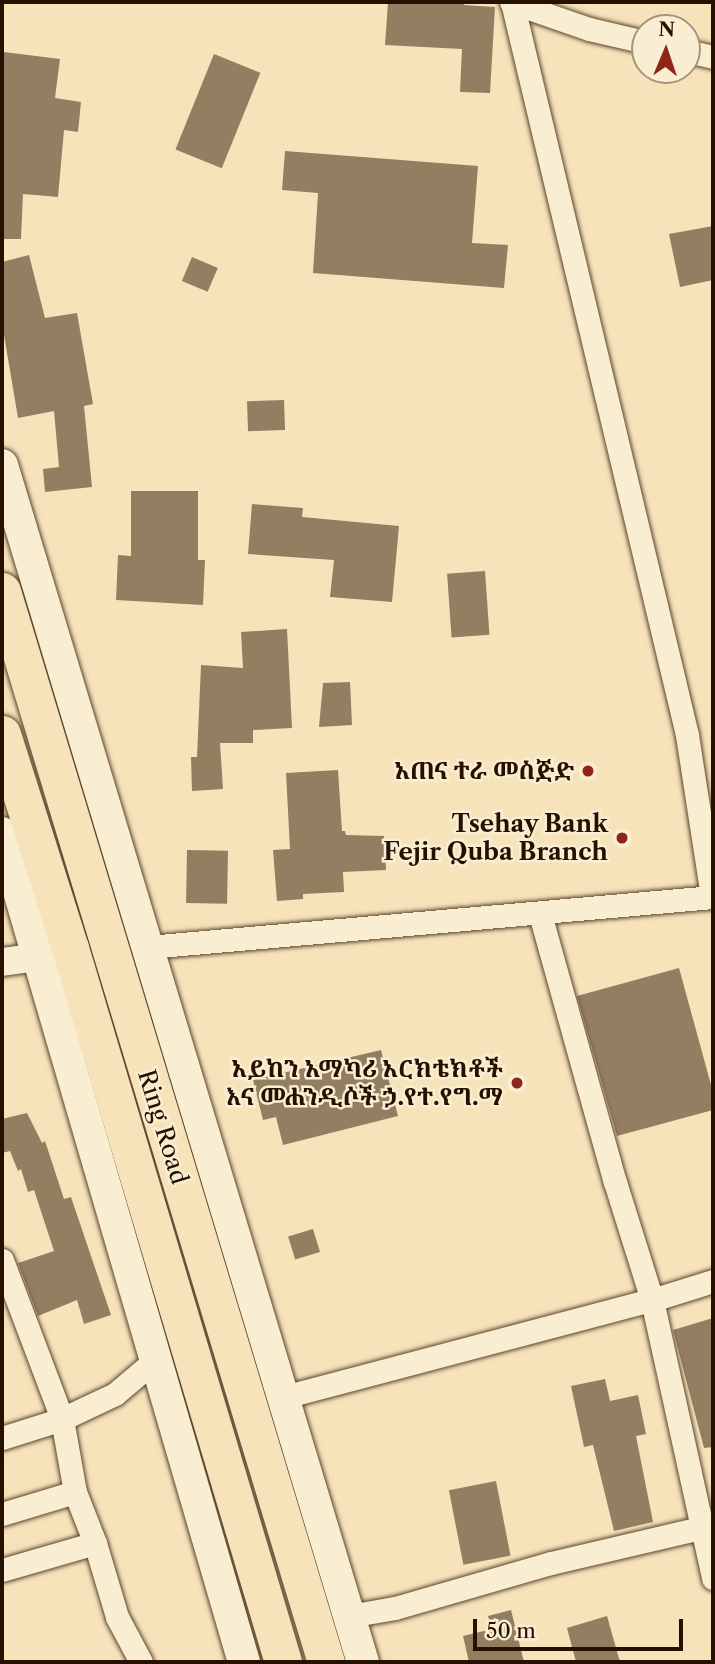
<!DOCTYPE html>
<meta charset="utf-8">
<style>
body{margin:0}
#map{position:relative;width:715px;height:1664px;overflow:hidden;background:#f6e3ba;font-family:"Libre Caslon Text","Noto Serif Ethiopic",serif}
div>[style]{position:absolute}
[style*='--x']{left:calc(var(--x)*1px);top:calc(var(--y)*1px);width:calc(var(--w)*1px);rotate:calc(var(--a)*1deg)}
.building>*{inset:0;background:#937e61;transform-origin:0 0}
.roads{filter:drop-shadow(0 0 2px #5b452e) drop-shadow(0 0 2px #5b452e)}
.minor>*{height:23px;margin:-11.5px;padding:0 11.5px;transform-origin:11.5px;border-radius:11.5px;background:#f9edd2}
.tertiary>*{height:28px;margin:-14px;padding:0 14px;transform-origin:14px;border-radius:14px;background:#f9edd2}
.secondary>*{height:32px;margin:-16px;padding:0 16px;transform-origin:16px;border-radius:16px;background:#f9edd2}
.trunk>*{height:37px;margin:-18.5px;padding:0 18.5px;transform-origin:18.5px;border-radius:18.5px;background:#f6e3ba}
.dots>*{width:19px;height:19px;translate:-50% -50%;box-sizing:border-box;border:4px solid #f9edd2;border-radius:50%}
span{translate:-50% -50%;white-space:nowrap;text-align:center;line-height:1.15;-webkit-text-stroke:5px #f9edd2;paint-order:stroke}
.poi-label{font-size:24px;color:#271000;font-weight:700}
.right{translate:-100% -50%;text-align:right}
.street-label{font-size:24px;color:#271000}
.frame{position:absolute;inset:0;border:4px solid #271000;pointer-events:none}
.north{position:absolute;left:631px;top:14px;width:70px;height:70px;box-sizing:border-box;background:#f9edd2;border:2px solid #a5957e;border-radius:50%;rotate:2deg;font-size:19px;font-weight:700;line-height:28px;text-align:center;color:#271000}
.north::after{content:'';display:block;margin:auto;width:24px;height:32px;background:#8f2418;clip-path:polygon(50% 0,100% 100%,50% 72%,0 100%)}
.scale{position:absolute;left:473px;top:1619px;width:210px;height:32px;box-sizing:border-box;border:4px solid #271000;border-top:0;padding-left:9px;font-size:21px;line-height:24px;white-space:nowrap;color:#271000;-webkit-text-stroke:5px #f9edd2;paint-order:stroke}
</style>
<div id="map">
<div class="building">
<div style="clip-path:polygon(388px 2px,464px 2px,464px 5px,495px 7px,490px 93px,460px 92px,462px 49px,385px 45px)"></div>
<div style="clip-path:polygon(4px 52px,60px 59px,55px 98px,81px 102px,78px 132px,64px 130px,58px 197px,23px 194px,21px 239px,2px 239px)"></div>
<div style="left:214px;top:54px;width:50px;height:103px;rotate:22deg"></div>
<div style="clip-path:polygon(285px 151px,478px 166px,472px 243px,508px 245px,504px 288px,313px 273px,318px 193px,282px 190px)"></div>
<div style="clip-path:polygon(713px 226px,713px 280px,680px 287px,669px 234px)"></div>
<div style="clip-path:polygon(29px 255px,45px 318px,77px 313px,93px 404px,84px 406px,92px 487px,45px 492px,43px 469px,59px 467px,54px 411px,18px 418px,2px 323px,2px 262px)"></div>
<div style="left:192px;top:257px;width:28px;height:26px;rotate:23deg"></div>
<div style="left:284px;top:400px;width:30px;height:37px;rotate:88deg"></div>
<div style="clip-path:polygon(131px 491px,198px 491px,198px 560px,205px 560px,203px 605px,116px 600px,118px 555px,131px 556px)"></div>
<div style="clip-path:polygon(252px 504px,303px 508px,302px 517px,399px 526px,392px 602px,330px 597px,334px 560px,248px 554px)"></div>
<div style="left:485px;top:571px;width:64px;height:38px;rotate:86deg"></div>
<div style="clip-path:polygon(287px 629px,292px 728px,253px 730px,253px 743px,220px 743px,223px 789px,192px 791px,191px 757px,197px 757px,201px 665px,243px 668px,241px 632px)"></div>
<div style="clip-path:polygon(350px 682px,352px 725px,319px 727px,323px 683px)"></div>
<div style="clip-path:polygon(338px 770px,342px 831px,345px 831px,346px 835px,384px 836px,386px 870px,343px 872px,344px 892px,303px 894px,303px 899px,277px 901px,273px 850px,290px 849px,286px 773px)"></div>
<div style="left:187px;top:850px;width:41px;height:53px;rotate:1deg"></div>
<div style="clip-path:polygon(679px 968px,713px 1092px,713px 1110px,617px 1136px,577px 996px)"></div>
<div style="clip-path:polygon(381px 1050px,398px 1116px,283px 1145px,276px 1117px,263px 1120px,253px 1080px)"></div>
<div style="clip-path:polygon(27px 1113px,42px 1143px,45px 1141px,64px 1199px,71px 1197px,111px 1315px,84px 1324px,77px 1300px,38px 1316px,18px 1263px,54px 1251px,34px 1190px,28px 1192px,21px 1169px,18px 1171px,10px 1151px,2px 1153px,2px 1119px)"></div>
<div style="left:313px;top:1229px;width:24px;height:26px;rotate:73deg"></div>
<div style="clip-path:polygon(713px 1318px,713px 1447px,704px 1448px,673px 1330px)"></div>
<div style="clip-path:polygon(605px 1379px,610px 1401px,638px 1395px,646px 1434px,636px 1436px,653px 1522px,614px 1531px,593px 1445px,584px 1447px,571px 1386px)"></div>
<div style="left:496px;top:1481px;width:76px;height:48px;rotate:79deg"></div>
<div style="clip-path:polygon(511px 1610px,524px 1662px,469px 1662px,463px 1636px,492px 1629px,488px 1616px)"></div>
<div style="clip-path:polygon(607px 1616px,620px 1662px,576px 1662px,567px 1628px)"></div>
</div>
<div class="roads">
<div class="minor">
<div style="--x:511;--y:2;--w:83;--a:19.1"></div>
<div style="--x:589;--y:29;--w:57;--a:13.1"></div>
<div style="--x:512;--y:2;--w:754;--a:76.57"></div>
<div style="--x:687;--y:735;--w:164;--a:81.2"></div>
<div style="--x:687;--y:51;--w:27;--a:13"></div>
<div style="--x:540;--y:914;--w:278;--a:74.4"></div>
<div style="--x:615;--y:1182;--w:124;--a:72.6"></div>
<div style="--x:652;--y:1300;--w:285;--a:77.6"></div>
<div style="--x:148;--y:947;--w:567;--a:-5.06"></div>
<div style="--x:2;--y:1260;--w:170;--a:69.3"></div>
<div style="--x:62;--y:1419;--w:74;--a:79.9"></div>
<div style="--x:75;--y:1492;--w:55;--a:68.6"></div>
<div style="--x:95;--y:1543;--w:77;--a:73.4"></div>
<div style="--x:117;--y:1617;--w:51;--a:61.9"></div>
<div style="--x:284;--y:1397;--w:381;--a:-14.8"></div>
<div style="--x:652;--y:1300;--w:64;--a:-17.3"></div>
<div style="--x:2;--y:1438;--w:63;--a:-17.6"></div>
<div style="--x:62;--y:1419;--w:59;--a:-25.3"></div>
<div style="--x:115;--y:1394;--w:51;--a:-40.2"></div>
<div style="--x:2;--y:1514;--w:76;--a:-16.8"></div>
<div style="--x:2;--y:1570;--w:97;--a:-16.2"></div>
<div style="--x:349;--y:1616;--w:47;--a:-9.9"></div>
<div style="--x:395;--y:1608;--w:162;--a:-16.1"></div>
<div style="--x:551;--y:1563;--w:166;--a:-13.2"></div>
</div>
<div class="tertiary">
<div style="--x:2;--y:962;--w:37;--a:-8"></div>
</div>
<div class="secondary">
<div style="--x:2;--y:465;--w:1250;--a:73.22"></div>
<div style="--x:2;--y:833;--w:864;--a:73.73"></div>
</div>
<div class="trunk">
<div style="--x:2;--y:591;--w:1119;--a:73.17"></div>
<div style="--x:2;--y:734;--w:225;--a:72.4"></div>
<div style="--x:70;--y:948;--w:745;--a:73.39"></div>
</div>
</div>
<div class="dots">
<div style="left:588px;top:771px;background:#8f2418"></div>
<div style="left:622px;top:838px;background:#8f2418"></div>
<div style="left:517px;top:1083px;background:#8f2418"></div>
</div>
<div class="poi-label">
<span class="right" style="left:574px;top:771px">አጠና ተራ መስጅድ</span>
<span class="right" style="left:608px;top:838px">Tsehay Bank<br>Fejir Quba Branch</span>
<span class="right" style="left:503px;top:1083px">አይከን አማካሪ አርክቴክቶች<br>እና መሐንዲሶች ኃ.የተ.የግ.ማ</span>
</div>
<div class="street-label">
<span style="left:163px;top:1127px;rotate:73deg">Ring Road</span>
</div>
<div class="frame"></div>
<div class="north">N</div>
<div class="scale">50 m</div>
</div>
